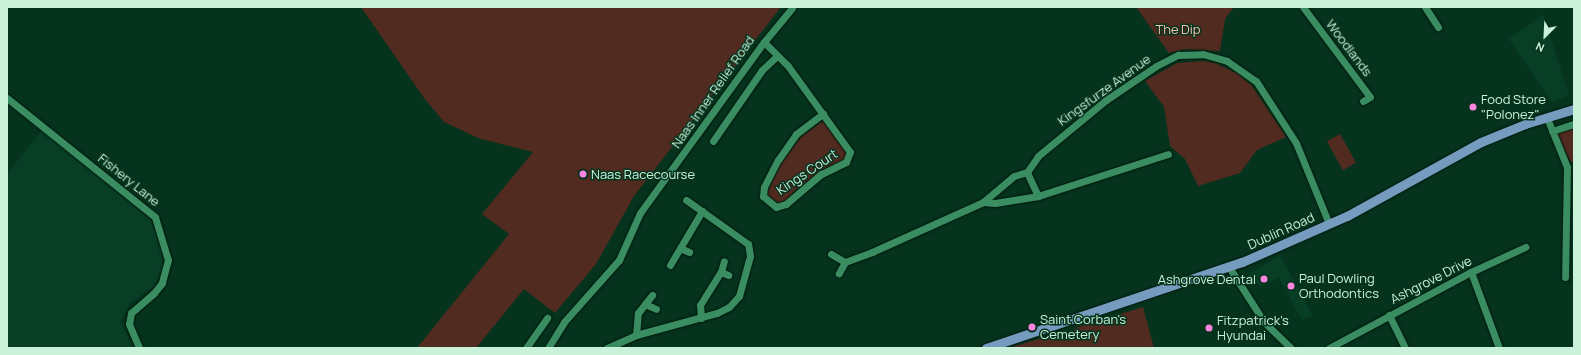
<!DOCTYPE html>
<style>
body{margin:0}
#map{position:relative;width:1581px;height:355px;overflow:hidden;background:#05331e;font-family:Manrope,sans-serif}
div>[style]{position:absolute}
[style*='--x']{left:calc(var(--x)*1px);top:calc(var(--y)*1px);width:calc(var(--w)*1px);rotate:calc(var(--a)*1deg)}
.built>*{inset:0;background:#083e26}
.green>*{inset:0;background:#512b1f;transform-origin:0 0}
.roads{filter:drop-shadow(0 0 1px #01180c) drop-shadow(0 0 1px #01180c)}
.minor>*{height:7px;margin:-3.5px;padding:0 3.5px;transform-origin:3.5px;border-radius:3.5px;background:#3a8c61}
.major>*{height:9px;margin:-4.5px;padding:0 4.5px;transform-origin:4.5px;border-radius:4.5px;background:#759cbf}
.dots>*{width:11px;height:11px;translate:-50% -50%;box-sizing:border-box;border:2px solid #05331e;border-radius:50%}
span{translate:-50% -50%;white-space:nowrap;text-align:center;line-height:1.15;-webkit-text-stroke:3px #05331e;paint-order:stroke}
.park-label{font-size:13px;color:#fcc3b2}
.street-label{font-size:13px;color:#caf1d9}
.poi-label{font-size:13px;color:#caf1d9}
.left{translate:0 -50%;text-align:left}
.right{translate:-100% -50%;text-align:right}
.frame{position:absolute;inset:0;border:8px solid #caf1d9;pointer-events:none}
.north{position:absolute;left:1525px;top:16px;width:40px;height:40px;-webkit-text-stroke:3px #05331e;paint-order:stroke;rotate:204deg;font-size:11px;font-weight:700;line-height:16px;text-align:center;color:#caf1d9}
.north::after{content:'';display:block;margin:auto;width:14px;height:18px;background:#caf1d9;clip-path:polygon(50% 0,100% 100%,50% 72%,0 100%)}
</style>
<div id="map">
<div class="built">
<div style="clip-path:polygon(1543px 14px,1569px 95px,1552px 103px,1509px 39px)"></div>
<div style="clip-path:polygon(42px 130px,150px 219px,163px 254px,161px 272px,154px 286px,130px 304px,121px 321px,132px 348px,7px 348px,7px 174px)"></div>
<div style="clip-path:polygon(1280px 255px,1312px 315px,1302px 320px,1279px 278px,1260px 287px,1249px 274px)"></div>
</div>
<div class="green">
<div style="clip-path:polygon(361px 7px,781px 7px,634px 196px,596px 264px,555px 313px,524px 289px,476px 348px,417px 348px,509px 234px,482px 214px,533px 152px,478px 138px,444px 122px,424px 98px)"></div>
<div style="clip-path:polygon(1136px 7px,1234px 7px,1225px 19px,1220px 51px,1186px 49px,1169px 53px)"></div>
<div style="clip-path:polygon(1203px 61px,1215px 63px,1238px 74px,1252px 86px,1286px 137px,1257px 150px,1240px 173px,1198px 186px,1185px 159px,1170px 146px,1164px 107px,1145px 81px,1177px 63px)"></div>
<div style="clip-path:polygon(823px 121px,847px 154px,845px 160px,813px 177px,794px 191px,786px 201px,779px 203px,774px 200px,768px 196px,768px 191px,781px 164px,801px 137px)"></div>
<div style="clip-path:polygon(1574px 127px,1574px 161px,1571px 162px,1557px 135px,1558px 131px)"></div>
<div style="left:1340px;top:134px;width:33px;height:15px;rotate:61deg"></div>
<div style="clip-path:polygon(1143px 307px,1154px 348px,1008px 348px,1059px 333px,1070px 337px,1075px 328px)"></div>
</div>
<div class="roads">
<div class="minor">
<div style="--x:1303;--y:7;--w:112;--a:53.3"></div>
<div style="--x:1370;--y:97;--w:8;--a:150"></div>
<div style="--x:1425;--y:7;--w:24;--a:57"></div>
<div style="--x:764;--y:42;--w:34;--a:45"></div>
<div style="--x:788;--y:66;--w:106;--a:54.2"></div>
<div style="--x:850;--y:152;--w:11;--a:112"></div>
<div style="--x:846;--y:162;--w:28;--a:154"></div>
<div style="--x:821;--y:174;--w:46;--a:139.4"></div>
<div style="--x:786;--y:204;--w:10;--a:163"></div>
<div style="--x:776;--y:207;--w:17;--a:-140"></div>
<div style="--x:763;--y:196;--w:9;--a:-84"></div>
<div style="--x:764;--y:187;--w:30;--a:-63"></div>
<div style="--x:778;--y:160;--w:32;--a:-55"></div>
<div style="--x:796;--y:134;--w:34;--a:-37"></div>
<div style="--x:7;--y:98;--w:190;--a:38.8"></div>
<div style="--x:155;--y:217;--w:45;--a:73.2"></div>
<div style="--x:168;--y:260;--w:24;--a:105"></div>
<div style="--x:162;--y:283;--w:13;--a:129"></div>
<div style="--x:154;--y:293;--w:30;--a:139"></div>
<div style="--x:131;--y:313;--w:11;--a:100"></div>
<div style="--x:129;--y:324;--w:26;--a:67"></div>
<div style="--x:1547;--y:118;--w:53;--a:67.8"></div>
<div style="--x:1567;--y:167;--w:110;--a:91"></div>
<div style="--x:1552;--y:131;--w:23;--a:-18"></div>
<div style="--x:713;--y:141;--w:86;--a:-55.4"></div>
<div style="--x:762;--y:70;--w:21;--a:-43"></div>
<div style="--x:1168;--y:154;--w:137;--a:162.1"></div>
<div style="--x:1038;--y:196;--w:26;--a:-115"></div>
<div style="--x:1027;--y:172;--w:19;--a:-55"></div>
<div style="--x:1038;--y:156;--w:88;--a:-39.5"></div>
<div style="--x:1106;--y:100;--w:60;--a:-34.2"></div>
<div style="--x:1156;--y:66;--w:25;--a:-27"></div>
<div style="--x:1178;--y:55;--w:25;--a:-2"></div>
<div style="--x:1203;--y:54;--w:25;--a:16"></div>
<div style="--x:1227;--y:61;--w:35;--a:35"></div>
<div style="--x:1256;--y:81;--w:74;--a:57.2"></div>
<div style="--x:1296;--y:143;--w:87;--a:67.8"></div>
<div style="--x:983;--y:202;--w:40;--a:-40"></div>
<div style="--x:1014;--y:176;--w:14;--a:-17"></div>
<div style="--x:680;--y:248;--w:10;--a:24"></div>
<div style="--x:831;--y:254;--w:16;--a:30"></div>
<div style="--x:845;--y:262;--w:13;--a:119"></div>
<div style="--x:845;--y:262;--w:29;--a:-20"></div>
<div style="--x:872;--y:252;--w:122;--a:-24.2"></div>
<div style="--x:983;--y:202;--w:12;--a:5"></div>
<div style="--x:995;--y:203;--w:44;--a:-9.2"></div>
<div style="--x:670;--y:265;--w:63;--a:-59.3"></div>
<div style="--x:1229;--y:267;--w:65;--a:57.5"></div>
<div style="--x:1264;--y:322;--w:37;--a:44"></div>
<div style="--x:721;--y:272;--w:8;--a:23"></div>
<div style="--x:1471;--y:272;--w:81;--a:69.8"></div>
<div style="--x:645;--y:304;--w:12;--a:24"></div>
<div style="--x:1389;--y:315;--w:37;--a:64"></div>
<div style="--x:701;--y:318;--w:13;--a:-94"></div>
<div style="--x:700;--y:305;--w:39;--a:-58"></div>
<div style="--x:721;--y:272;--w:11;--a:-75"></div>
<div style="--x:636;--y:335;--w:22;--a:-85"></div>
<div style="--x:638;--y:313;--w:23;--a:-52"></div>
<div style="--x:526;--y:348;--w:37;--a:-55"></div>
<div style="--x:548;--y:348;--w:31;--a:-58"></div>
<div style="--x:564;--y:322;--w:83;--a:-48.4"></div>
<div style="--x:619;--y:260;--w:51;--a:-65.9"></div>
<div style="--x:640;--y:213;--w:211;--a:-54.1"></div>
<div style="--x:764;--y:42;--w:44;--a:-50.5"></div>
<div style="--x:607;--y:348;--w:32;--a:-24"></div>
<div style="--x:636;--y:335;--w:84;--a:-15.2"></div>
<div style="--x:717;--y:313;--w:13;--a:-27"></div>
<div style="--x:729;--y:307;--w:15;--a:-48"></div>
<div style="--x:739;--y:296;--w:41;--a:-74.6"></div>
<div style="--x:750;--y:256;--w:12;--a:-99"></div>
<div style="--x:748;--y:244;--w:76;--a:-144.6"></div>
<div style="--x:1329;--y:348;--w:161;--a:-28.2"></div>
<div style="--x:1471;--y:272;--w:60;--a:-24.8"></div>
</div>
<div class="major">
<div style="--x:986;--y:348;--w:270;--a:-18.6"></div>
<div style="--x:1242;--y:262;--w:115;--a:-23.7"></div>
<div style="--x:1347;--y:216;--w:153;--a:-28.9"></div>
<div style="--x:1481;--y:142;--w:48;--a:-22.2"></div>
<div style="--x:1525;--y:124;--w:51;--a:-17"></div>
</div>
</div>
<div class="dots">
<div style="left:1473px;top:107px;background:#ff85df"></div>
<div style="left:583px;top:174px;background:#ff85df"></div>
<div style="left:1264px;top:279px;background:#ff85df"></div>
<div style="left:1291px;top:286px;background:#ff85df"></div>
<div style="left:1032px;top:327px;background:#ff85df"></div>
<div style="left:1209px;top:328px;background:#ff85df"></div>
</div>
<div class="park-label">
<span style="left:1178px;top:29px">The Dip</span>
</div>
<div class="street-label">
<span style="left:1349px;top:48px;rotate:53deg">Woodlands</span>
<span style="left:1104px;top:90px;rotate:-36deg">Kingsfurze Avenue</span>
<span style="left:713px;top:92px;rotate:-55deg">Naas Inner Relief Road</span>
<span style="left:807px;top:172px;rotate:-34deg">Kings Court</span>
<span style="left:129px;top:180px;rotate:39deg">Fishery Lane</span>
<span style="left:1281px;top:231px;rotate:-24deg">Dublin Road</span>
<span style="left:1431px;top:280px;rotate:-27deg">Ashgrove Drive</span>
</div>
<div class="poi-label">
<span class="left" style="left:1481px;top:107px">Food Store<br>"Polonez"</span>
<span class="left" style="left:591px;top:174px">Naas Racecourse</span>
<span class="right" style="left:1256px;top:279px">Ashgrove Dental</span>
<span class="left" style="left:1299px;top:286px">Paul Dowling<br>Orthodontics</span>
<span class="left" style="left:1040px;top:327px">Saint Corban's<br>Cemetery</span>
<span class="left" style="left:1217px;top:328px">Fitzpatrick's<br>Hyundai</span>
</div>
<div class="frame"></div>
<div class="north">N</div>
</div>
